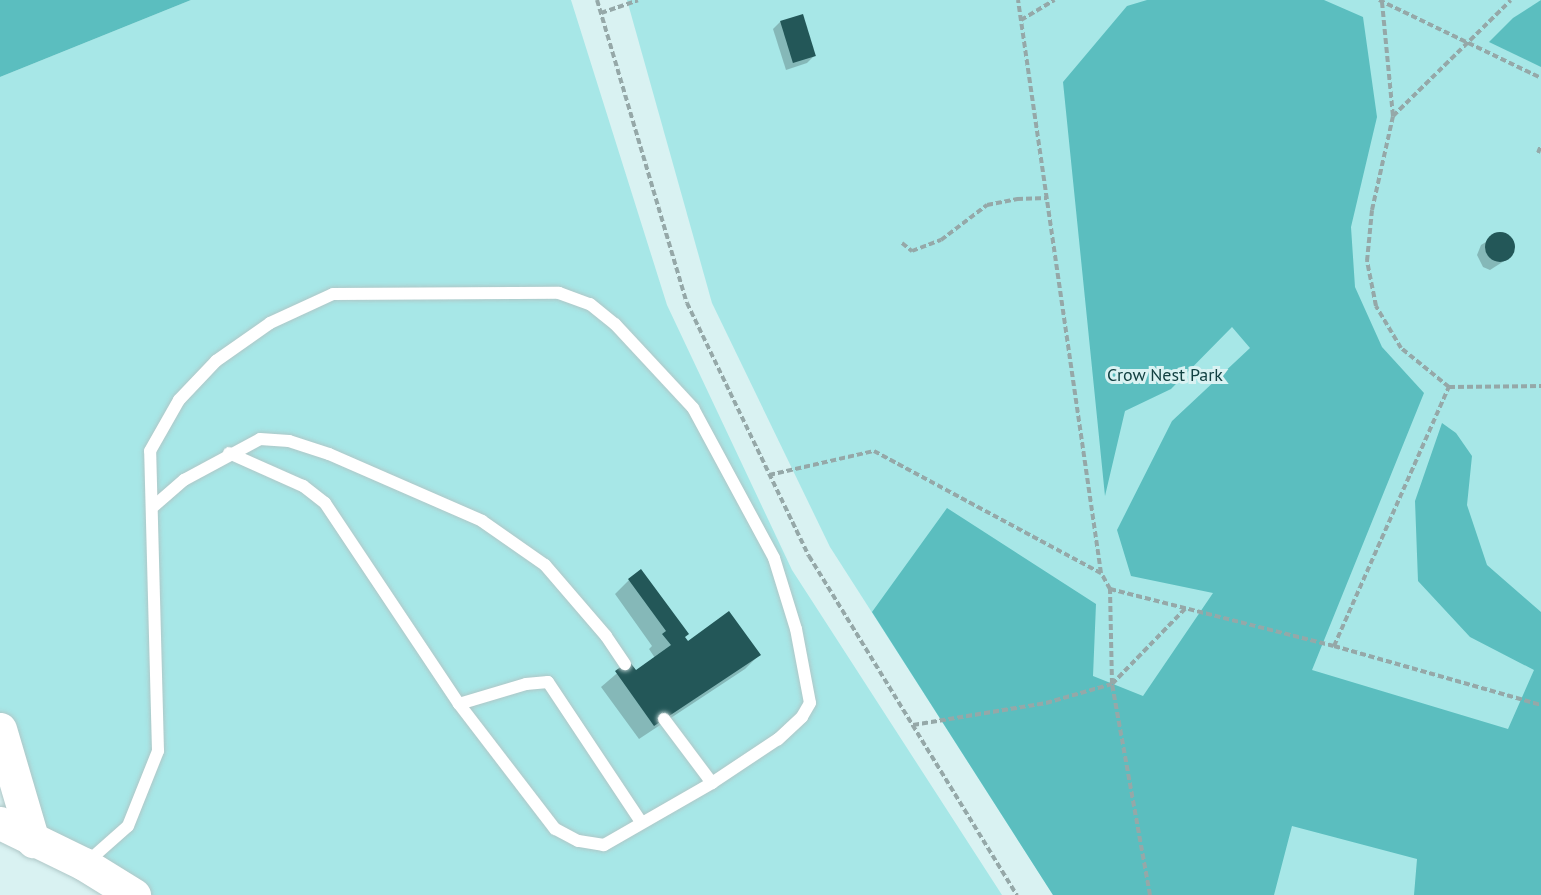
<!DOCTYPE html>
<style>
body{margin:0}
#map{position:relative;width:1541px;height:895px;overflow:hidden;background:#d9f2f2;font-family:"PT Sans",sans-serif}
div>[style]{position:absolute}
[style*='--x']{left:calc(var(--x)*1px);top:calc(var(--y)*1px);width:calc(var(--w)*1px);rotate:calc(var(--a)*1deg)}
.green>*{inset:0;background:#a7e7e7}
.forest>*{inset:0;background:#5bbebf}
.shadow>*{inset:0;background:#0003}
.building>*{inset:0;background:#235758;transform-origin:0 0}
.round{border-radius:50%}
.path>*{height:4px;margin-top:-2px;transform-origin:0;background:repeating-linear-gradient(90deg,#95a8a8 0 6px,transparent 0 9px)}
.roads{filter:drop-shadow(0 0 2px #afc7c7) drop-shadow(0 0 2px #afc7c7)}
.lane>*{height:12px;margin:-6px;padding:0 6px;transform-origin:6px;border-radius:6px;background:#fff}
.secondary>*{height:33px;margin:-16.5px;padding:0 16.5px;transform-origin:16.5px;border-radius:16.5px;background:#fff}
span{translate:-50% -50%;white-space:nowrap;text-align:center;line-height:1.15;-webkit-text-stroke:6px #d9f2f2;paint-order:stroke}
.park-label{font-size:18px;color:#134142}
</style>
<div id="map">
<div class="green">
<div style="clip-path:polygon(191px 0,571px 0,667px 305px,792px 570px,1002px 895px,134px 895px,33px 841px,0 729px,0 77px)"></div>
<div style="clip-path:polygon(627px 0,1541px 0,1541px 895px,1053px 895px,830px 547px,712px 303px)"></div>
</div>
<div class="forest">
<div style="clip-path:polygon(0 0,191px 0,0 77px)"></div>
<div style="clip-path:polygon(1147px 0,1324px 0,1363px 17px,1377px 117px,1351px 227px,1355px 287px,1382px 347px,1424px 393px,1312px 670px,1508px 729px,1534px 670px,1470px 637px,1418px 581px,1415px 501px,1442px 423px,1456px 433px,1472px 456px,1467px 505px,1487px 565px,1541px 612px,1541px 895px,1414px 895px,1417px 859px,1292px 826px,1274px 895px,1053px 895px,872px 612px,947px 508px,1096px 604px,1093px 676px,1143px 696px,1213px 593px,1131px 576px,1117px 530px,1172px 421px,1250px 348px,1232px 327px,1171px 389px,1125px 411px,1105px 496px,1063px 82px,1127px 6px)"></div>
<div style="clip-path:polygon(1541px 0,1541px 67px,1489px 42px,1513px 18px)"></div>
</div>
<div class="shadow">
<div style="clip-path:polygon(802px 16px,814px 56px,807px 63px,786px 70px,773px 29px,780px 22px)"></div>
<div style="clip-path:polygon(1502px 232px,1510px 237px,1515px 246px,1512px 256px,1490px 270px,1483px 267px,1477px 255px,1481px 245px)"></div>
<div style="clip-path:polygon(629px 580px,687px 643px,759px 655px,745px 669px,639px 739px,601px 687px,629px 663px,636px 672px,655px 658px,649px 649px,652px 646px,615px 594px)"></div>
</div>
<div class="building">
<div style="left:803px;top:14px;width:44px;height:24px;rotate:73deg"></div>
<div class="round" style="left:1485px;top:232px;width:30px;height:30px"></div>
<div style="clip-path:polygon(641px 569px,689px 634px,685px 637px,688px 641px,729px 611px,761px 655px,654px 726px,615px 671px,629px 661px,636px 670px,671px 645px,662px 634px,666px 631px,628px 579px)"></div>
</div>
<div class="path">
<div style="--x:597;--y:0;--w:316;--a:73.5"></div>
<div style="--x:687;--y:303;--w:281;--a:64.3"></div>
<div style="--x:809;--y:556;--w:398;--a:58.5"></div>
<div style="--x:1379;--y:0;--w:180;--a:25.7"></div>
<div style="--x:1382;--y:2;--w:115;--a:84.5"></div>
<div style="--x:601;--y:13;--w:39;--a:-19"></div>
<div style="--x:1021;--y:20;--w:39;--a:-31"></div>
<div style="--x:1538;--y:153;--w:9;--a:-69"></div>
<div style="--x:902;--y:243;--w:13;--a:39"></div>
<div style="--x:912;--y:251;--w:31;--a:-21"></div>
<div style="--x:941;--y:240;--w:58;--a:-37.3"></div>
<div style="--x:987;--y:205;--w:31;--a:-11"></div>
<div style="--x:1017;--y:199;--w:30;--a:-2"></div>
<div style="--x:1449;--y:387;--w:62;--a:-140.9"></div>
<div style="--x:1401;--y:348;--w:49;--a:-120.8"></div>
<div style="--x:1376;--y:306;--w:46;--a:-101.3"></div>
<div style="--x:1367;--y:261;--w:51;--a:-84.4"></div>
<div style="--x:1372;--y:210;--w:96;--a:-77.4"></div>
<div style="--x:1393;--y:116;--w:165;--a:-44.5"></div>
<div style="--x:769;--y:475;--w:108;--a:-12.9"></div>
<div style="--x:874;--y:451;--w:258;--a:28.3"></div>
<div style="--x:1110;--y:589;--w:231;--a:14.3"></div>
<div style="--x:1334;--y:646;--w:215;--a:15.9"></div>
<div style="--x:1334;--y:646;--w:283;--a:-66.1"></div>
<div style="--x:1449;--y:387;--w:92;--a:-0.6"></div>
<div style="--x:913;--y:725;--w:135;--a:-9.4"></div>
<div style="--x:1046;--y:703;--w:69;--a:-16.1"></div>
<div style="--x:1112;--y:684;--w:95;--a:-91.2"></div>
<div style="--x:1110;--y:589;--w:18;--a:-119"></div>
<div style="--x:1101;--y:573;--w:579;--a:-98.24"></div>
<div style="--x:1150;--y:895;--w:214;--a:-100.2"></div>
<div style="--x:1112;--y:684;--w:105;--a:-45.8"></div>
</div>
<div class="roads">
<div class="lane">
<div style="--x:154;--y:506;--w:40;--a:-41"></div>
<div style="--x:184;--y:480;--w:86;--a:-28.3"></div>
<div style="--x:260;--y:439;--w:29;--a:4"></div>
<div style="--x:289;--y:441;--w:42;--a:18"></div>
<div style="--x:329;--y:454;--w:167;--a:23.6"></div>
<div style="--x:482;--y:521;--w:77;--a:34.9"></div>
<div style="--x:545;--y:565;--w:94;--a:49.3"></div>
<div style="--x:606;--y:636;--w:34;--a:56"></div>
<div style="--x:459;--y:704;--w:70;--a:-16.6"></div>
<div style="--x:526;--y:684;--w:22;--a:-5"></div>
<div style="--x:548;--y:682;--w:168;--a:56.4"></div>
<div style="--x:664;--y:719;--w:80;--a:53.1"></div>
<div style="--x:85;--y:864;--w:57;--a:-41.5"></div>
<div style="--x:128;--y:826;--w:81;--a:-68.2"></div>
<div style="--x:158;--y:751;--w:300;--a:-91.5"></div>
<div style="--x:150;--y:451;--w:59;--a:-60.4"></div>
<div style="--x:179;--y:400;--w:54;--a:-46.5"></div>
<div style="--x:216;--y:361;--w:66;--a:-35.1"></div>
<div style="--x:270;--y:323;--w:69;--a:-24.7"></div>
<div style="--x:333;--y:294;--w:226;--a:-0.3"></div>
<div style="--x:559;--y:293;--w:33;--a:20"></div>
<div style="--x:590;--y:304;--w:32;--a:39"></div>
<div style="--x:615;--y:324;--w:115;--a:47.1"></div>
<div style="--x:693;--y:408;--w:170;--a:61.6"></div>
<div style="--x:774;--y:558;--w:74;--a:72.8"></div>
<div style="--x:796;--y:629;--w:75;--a:79.3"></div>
<div style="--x:810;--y:703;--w:16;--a:120"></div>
<div style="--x:802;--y:717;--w:33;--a:137"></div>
<div style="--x:778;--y:739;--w:79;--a:146.3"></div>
<div style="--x:712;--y:783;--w:125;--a:150.1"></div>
<div style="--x:604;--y:845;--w:26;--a:-171"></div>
<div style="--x:578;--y:841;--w:26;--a:-152"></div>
<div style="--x:555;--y:829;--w:158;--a:-127.5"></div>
<div style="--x:459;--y:704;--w:242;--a:-123.7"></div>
<div style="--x:325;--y:503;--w:28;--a:-142"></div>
<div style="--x:303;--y:486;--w:81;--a:-156"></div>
</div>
<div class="secondary">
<div style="--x:0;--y:729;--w:117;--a:73.6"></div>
<div style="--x:0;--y:823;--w:93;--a:26"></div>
<div style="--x:84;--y:864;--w:59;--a:31.8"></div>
</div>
</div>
<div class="park-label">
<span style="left:1165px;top:375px">Crow Nest Park</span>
</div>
</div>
